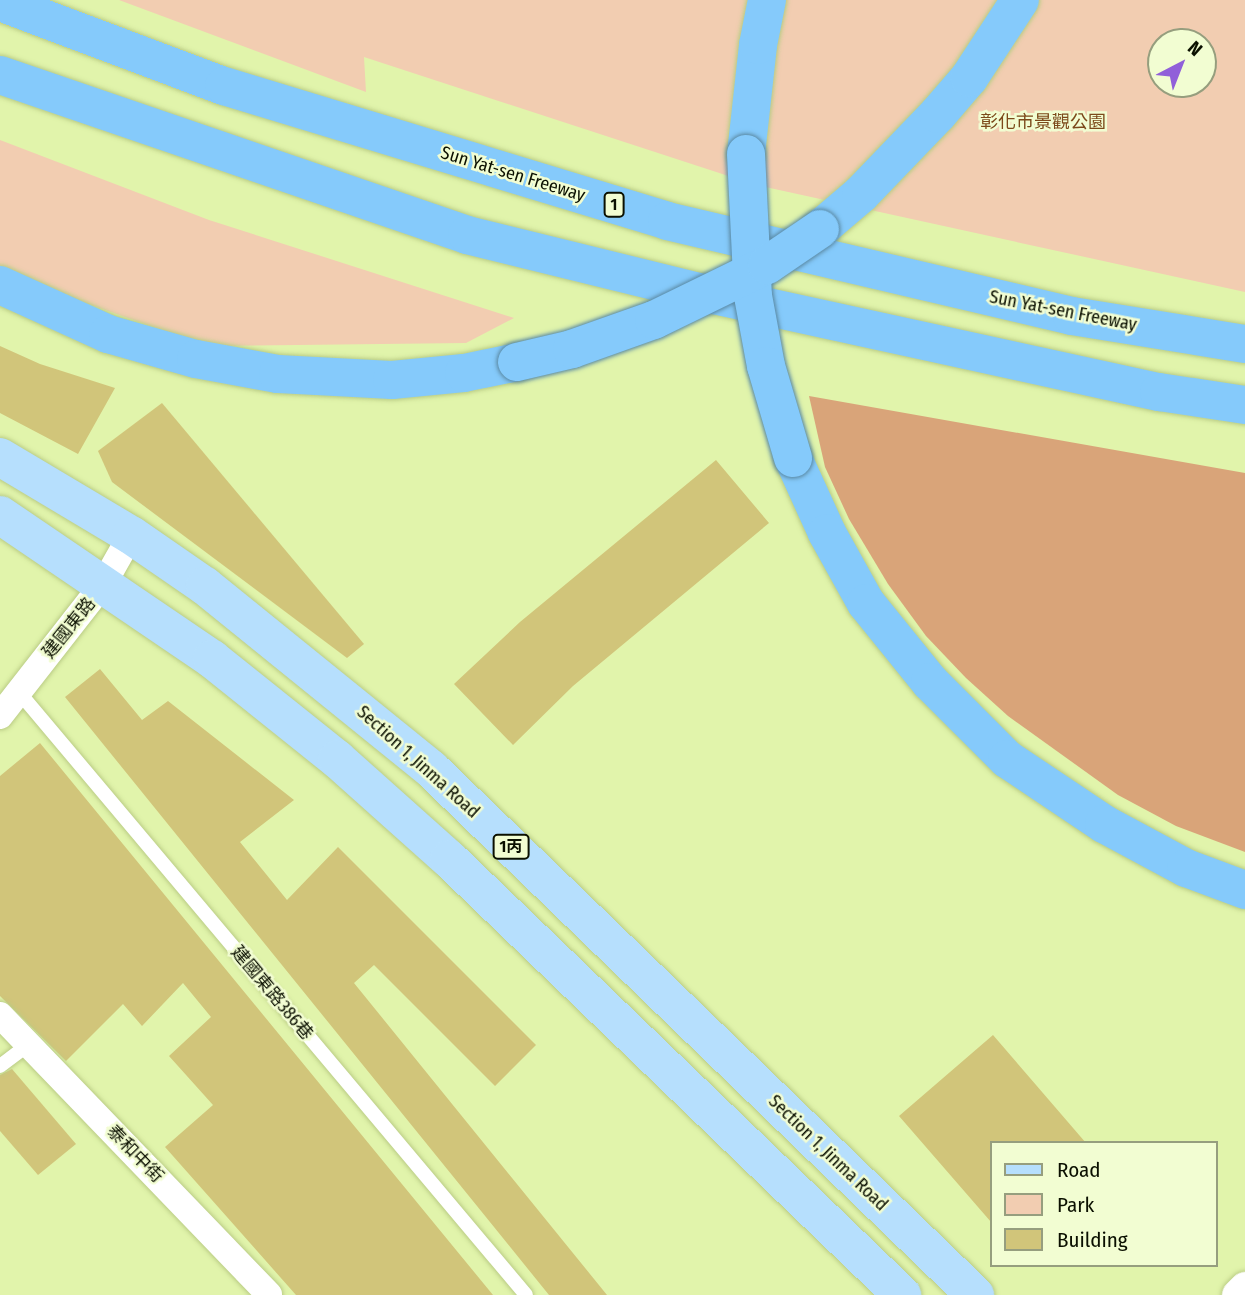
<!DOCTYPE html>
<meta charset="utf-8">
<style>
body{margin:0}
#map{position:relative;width:1245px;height:1295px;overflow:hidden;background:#e1f4ab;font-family:"Fira Sans Condensed","Noto Sans TC",sans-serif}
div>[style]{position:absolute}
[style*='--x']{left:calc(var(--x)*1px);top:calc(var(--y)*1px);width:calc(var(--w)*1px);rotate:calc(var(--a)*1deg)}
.green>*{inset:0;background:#f2cdb1}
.forest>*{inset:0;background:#d9a479}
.building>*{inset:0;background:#d1c57a}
.roads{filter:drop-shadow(0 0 2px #bacc85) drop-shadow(0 0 2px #bacc85)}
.service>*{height:14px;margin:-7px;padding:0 7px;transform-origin:7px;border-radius:7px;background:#fff}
.minor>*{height:26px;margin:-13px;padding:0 13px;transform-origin:13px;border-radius:13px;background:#fff}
.tertiary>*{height:33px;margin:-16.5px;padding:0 16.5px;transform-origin:16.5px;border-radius:16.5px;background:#fff}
.primary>*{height:38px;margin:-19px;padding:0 19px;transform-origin:19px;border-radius:19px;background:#b6dffd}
.motorway>*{height:38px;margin:-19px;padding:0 19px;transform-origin:19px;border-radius:19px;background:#85cafb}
.bridges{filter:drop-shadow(0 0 2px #5a89a3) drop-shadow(0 0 2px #5a89a3)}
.motorway-bridge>*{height:38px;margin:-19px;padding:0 19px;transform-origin:19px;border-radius:19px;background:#85cafb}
span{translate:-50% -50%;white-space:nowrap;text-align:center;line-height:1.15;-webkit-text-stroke:5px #f2fdd2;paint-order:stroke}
.shield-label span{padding:2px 5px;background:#f2fdd2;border:2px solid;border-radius:5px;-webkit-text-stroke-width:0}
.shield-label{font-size:16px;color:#0b1000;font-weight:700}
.park-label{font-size:18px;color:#7c491a}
.street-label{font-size:18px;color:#0b1000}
.legend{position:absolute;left:990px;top:1141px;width:228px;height:126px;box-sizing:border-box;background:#f2fdd2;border:2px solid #969e7e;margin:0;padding:9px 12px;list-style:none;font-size:21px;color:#0b1000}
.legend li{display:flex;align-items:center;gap:14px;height:35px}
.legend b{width:35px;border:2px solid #969e7e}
.north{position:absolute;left:1147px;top:28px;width:70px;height:70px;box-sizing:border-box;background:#f2fdd2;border:2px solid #969e7e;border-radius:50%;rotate:42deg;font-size:19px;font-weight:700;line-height:28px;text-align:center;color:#0b1000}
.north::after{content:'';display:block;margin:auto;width:24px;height:32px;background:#9160d9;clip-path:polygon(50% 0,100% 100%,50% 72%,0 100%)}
</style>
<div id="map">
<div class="green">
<div style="clip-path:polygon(evenodd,119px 0,1245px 0,1245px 292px,756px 185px,364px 57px,366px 92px,119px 0,1161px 42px,1203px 42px,1203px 84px,1161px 84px,1161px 42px)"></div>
<div style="clip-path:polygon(0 140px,209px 220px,514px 318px,466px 343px,207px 346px,15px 278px,0 269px)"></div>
</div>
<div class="forest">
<div style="clip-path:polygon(809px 396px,1245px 473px,1245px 852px,1176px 826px,1118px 795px,1008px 716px,966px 678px,926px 636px,888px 584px,849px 519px,825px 467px)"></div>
</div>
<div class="building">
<div style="clip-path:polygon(0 346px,40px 364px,115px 388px,78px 454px,0 413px)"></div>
<div style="clip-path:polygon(162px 403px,364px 644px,347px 658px,112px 482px,98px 451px)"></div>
<div style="clip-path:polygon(716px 460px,769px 523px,573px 686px,513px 745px,454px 684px,520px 622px)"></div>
<div style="clip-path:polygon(100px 669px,142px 720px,168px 701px,294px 800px,240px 842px,287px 900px,338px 847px,536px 1045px,495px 1086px,374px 965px,354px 983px,607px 1295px,549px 1295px,65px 697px)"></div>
<div style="clip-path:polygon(40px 743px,493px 1295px,296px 1295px,165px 1147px,213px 1105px,169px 1056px,211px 1017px,183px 983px,142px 1026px,123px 1004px,66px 1061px,0 996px,0 776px)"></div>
<div style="clip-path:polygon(993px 1035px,1086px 1143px,991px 1143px,991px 1222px,899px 1116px)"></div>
<div style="clip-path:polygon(12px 1069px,76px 1144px,38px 1175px,0 1131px,0 1075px)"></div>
</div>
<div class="roads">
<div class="service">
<div style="--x:18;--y:691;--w:789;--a:49.93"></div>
<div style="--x:0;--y:1066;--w:38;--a:-37"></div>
</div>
<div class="minor">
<div style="--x:0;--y:716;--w:169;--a:-52"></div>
<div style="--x:104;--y:583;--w:55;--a:-60.6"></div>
<div style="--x:0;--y:1015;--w:388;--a:46.1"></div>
</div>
<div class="tertiary">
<div style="--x:1238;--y:1295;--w:10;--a:-45"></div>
</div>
<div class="primary">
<div style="--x:0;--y:457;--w:152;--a:30.8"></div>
<div style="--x:131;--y:535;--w:90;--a:34.6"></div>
<div style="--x:205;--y:586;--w:291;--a:39"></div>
<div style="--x:431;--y:769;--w:757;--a:44.04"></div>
<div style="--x:0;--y:515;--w:256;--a:34.2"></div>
<div style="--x:212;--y:659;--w:160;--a:38.7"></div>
<div style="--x:337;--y:759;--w:150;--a:41.8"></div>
<div style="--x:449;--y:859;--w:629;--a:43.9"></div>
</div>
<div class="motorway">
<div style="--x:0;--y:2;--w:239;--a:20.6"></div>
<div style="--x:224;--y:86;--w:463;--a:16.9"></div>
<div style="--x:667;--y:221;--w:416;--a:13.2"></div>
<div style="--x:1072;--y:316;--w:175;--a:9.2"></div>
<div style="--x:0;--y:75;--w:494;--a:18.9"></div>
<div style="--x:467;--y:235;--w:244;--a:13.8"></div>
<div style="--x:704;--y:293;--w:466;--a:12.3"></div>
<div style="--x:1159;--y:392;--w:87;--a:8.6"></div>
<div style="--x:746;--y:154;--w:110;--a:-83.7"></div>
<div style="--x:758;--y:45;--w:46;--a:-78.7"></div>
<div style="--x:820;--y:229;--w:54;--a:-40.5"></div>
<div style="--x:861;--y:194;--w:111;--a:-46.1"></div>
<div style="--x:938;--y:114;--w:48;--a:-49.3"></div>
<div style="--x:969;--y:78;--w:93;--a:-56.8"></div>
<div style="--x:0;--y:285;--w:119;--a:24.4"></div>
<div style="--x:108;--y:334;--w:91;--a:15.9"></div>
<div style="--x:196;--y:359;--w:83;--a:10.4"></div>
<div style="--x:278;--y:374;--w:114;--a:3"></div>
<div style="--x:392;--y:380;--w:72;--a:-5.6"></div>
<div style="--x:464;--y:373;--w:54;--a:-11.7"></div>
<div style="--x:793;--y:458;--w:82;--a:65.6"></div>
<div style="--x:827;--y:533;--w:80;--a:60.9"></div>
<div style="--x:866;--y:603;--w:102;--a:51"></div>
<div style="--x:930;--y:682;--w:109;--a:45"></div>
<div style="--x:1007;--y:759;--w:117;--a:33.8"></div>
<div style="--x:1104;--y:824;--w:93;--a:28.2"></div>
<div style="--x:1186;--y:868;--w:63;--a:20.4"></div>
</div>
</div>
<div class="bridges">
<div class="motorway-bridge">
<div style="--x:746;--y:154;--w:142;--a:87.2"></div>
<div style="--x:753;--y:296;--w:71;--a:79.5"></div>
<div style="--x:766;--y:366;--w:96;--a:73.6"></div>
<div style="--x:517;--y:362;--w:57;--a:-13.3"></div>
<div style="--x:572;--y:349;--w:87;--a:-19.5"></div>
<div style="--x:654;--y:320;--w:126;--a:-26"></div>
<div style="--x:767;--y:265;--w:64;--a:-34.2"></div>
</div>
</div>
<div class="shield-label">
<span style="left:614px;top:205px">1</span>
<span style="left:511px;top:847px">1丙</span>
</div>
<div class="park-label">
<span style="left:1043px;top:122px">彰化市景觀公園</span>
</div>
<div class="street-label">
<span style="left:513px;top:174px;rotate:17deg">Sun Yat-sen Freeway</span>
<span style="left:1063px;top:311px;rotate:11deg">Sun Yat-sen Freeway</span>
<span style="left:69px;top:628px;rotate:-51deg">建國東路</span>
<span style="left:418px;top:762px;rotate:42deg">Section 1, Jinma Road</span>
<span style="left:272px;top:993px;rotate:50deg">建國東路386巷</span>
<span style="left:828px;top:1153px;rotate:44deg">Section 1, Jinma Road</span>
<span style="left:135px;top:1154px;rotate:46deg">泰和中街</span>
</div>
<ul class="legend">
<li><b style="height:9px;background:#b6dffd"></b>Road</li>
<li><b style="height:19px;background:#f2cdb1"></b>Park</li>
<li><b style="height:19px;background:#d1c57a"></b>Building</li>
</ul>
<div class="north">N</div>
</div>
